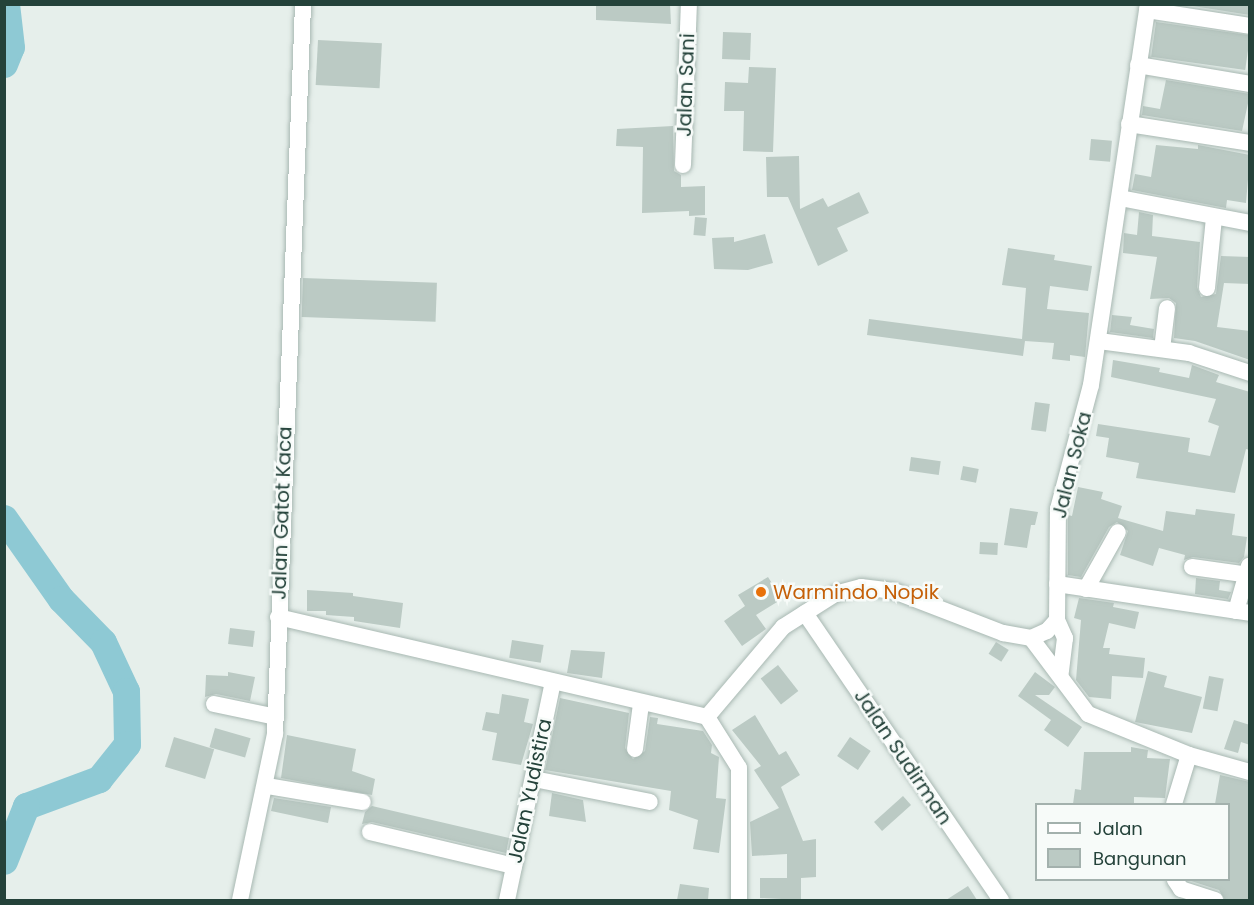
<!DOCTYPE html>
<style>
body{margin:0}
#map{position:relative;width:1254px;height:905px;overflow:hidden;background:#e6efeb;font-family:Poppins,sans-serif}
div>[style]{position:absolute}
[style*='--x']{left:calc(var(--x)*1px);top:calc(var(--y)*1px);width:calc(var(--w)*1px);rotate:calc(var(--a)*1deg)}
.river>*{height:27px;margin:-13.5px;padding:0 13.5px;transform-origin:13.5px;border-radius:13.5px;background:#8ec9d4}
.building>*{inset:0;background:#bbcac4;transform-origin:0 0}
.roads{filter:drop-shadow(0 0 2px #a8b8b2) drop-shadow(0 0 2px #a8b8b2)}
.minor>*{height:16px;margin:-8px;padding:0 8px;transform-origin:8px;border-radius:8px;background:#fff}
.dots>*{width:16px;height:16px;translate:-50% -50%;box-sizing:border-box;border:3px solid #f7fbf9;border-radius:50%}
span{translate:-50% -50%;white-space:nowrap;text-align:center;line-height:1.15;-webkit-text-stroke:5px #f7fbf9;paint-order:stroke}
.street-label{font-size:20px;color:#24423a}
.food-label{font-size:20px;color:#c56008}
.left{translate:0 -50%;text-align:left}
.frame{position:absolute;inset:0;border:6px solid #24423a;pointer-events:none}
.legend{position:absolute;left:1035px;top:803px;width:195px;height:78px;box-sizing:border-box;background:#f7fbf9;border:2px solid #a3b1ad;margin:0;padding:8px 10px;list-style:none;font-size:18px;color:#24423a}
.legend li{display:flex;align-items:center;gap:12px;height:30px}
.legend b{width:30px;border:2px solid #a3b1ad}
</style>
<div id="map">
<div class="river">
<div style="--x:4;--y:64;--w:18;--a:-68"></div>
<div style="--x:11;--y:47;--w:43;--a:-96.6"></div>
<div style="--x:4;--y:518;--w:99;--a:54.9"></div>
<div style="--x:61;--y:599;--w:60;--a:45.7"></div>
<div style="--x:103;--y:642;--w:54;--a:64.9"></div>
<div style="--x:126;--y:691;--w:53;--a:88.9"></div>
<div style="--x:127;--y:744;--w:45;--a:128.7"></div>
<div style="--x:99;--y:779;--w:78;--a:159.7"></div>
<div style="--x:26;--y:806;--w:59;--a:111.8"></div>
</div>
<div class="building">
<div style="clip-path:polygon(596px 4px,670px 4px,671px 24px,596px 20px)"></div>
<div style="clip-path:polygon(1180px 4px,1250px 4px,1250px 15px)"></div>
<div style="left:1156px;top:22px;width:95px;height:35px;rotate:8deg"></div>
<div style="left:723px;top:32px;width:28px;height:27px;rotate:2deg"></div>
<div style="left:318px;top:40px;width:64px;height:45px;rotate:3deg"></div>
<div style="clip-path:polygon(749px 67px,776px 68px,773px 152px,743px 151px,744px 111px,724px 111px,725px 82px,748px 83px)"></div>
<div style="clip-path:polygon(1166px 80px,1250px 94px,1242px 131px,1142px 115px,1143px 106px,1160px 109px)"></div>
<div style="clip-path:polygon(673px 126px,674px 171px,681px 175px,681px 187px,705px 186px,705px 215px,689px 216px,689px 211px,642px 213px,643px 147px,616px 146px,617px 129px)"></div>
<div style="left:1091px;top:139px;width:21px;height:21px;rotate:5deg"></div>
<div style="clip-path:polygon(1156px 145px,1198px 149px,1198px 145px,1250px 155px,1246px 203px,1227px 200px,1226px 208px,1132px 190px,1135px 174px,1151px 177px)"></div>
<div style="clip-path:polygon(799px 156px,800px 209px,823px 198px,828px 207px,859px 192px,869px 213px,837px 228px,848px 251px,818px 266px,788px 197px,767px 197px,766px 157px)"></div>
<div style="clip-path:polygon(1139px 212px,1153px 215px,1152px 236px,1200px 242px,1197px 287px,1201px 297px,1216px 294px,1221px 256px,1250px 257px,1250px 284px,1224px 283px,1217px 327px,1250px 331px,1250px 360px,1195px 341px,1174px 338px,1176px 303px,1169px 298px,1150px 299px,1157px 257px,1123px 253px,1124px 233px,1137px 235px)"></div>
<div style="left:695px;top:217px;width:12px;height:18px;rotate:5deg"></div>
<div style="clip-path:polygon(765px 234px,773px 263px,748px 270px,714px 269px,712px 238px,734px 237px,734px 242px)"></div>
<div style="clip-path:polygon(1008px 248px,1055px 255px,1054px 260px,1092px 266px,1088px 291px,1050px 286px,1047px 309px,1089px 313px,1085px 357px,1070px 355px,1070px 361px,1052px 359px,1054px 343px,1025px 341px,1023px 356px,867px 335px,869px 319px,1022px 339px,1026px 288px,1002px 285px)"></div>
<div style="left:303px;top:278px;width:134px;height:39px;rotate:2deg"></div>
<div style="clip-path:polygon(1112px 315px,1132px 317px,1130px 325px,1154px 329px,1153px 338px,1110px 332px)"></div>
<div style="clip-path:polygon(1113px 360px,1160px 368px,1159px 372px,1189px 378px,1192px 365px,1219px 375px,1216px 382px,1250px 392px,1250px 450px,1246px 449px,1235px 493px,1136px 478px,1139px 463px,1106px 457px,1109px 438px,1096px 436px,1098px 424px,1190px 438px,1188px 452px,1210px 456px,1219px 426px,1208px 422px,1216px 399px,1111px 377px)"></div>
<div style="left:1035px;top:402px;width:15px;height:28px;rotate:8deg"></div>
<div style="left:911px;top:457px;width:30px;height:14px;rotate:8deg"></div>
<div style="left:963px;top:466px;width:16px;height:14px;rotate:11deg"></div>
<div style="clip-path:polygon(1078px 487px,1103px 492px,1101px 499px,1122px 506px,1118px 518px,1163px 531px,1166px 511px,1195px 515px,1196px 509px,1235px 514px,1232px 535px,1247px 537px,1244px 557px,1239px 563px,1193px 557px,1184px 560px,1185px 555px,1159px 548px,1153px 566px,1120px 555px,1128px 531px,1117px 522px,1109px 527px,1081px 577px,1068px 575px,1068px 515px,1072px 516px)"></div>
<div style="clip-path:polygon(1010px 508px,1038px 512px,1035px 525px,1031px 525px,1027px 548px,1004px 545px)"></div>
<div style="left:980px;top:542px;width:18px;height:12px;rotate:3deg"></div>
<div style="clip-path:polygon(768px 577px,782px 599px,756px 615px,766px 629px,742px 646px,724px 621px,745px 606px,738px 595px)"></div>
<div style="clip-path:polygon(1196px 578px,1220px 581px,1219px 590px,1231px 592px,1228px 599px,1195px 594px)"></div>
<div style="clip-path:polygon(307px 590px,353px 593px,353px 596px,403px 603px,400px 628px,354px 621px,354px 617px,326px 615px,326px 611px,307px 611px)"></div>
<div style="clip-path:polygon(1079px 598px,1114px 603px,1113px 607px,1139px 612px,1135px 629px,1109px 623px,1103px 648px,1110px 648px,1109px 654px,1145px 658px,1143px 678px,1112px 676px,1111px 699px,1089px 697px,1076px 680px,1081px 620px,1074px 618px)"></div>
<div style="left:230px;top:628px;width:25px;height:16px;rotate:7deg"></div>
<div style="left:512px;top:640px;width:32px;height:18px;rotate:9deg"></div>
<div style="left:996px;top:642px;width:15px;height:14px;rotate:32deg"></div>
<div style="clip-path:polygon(571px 650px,605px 652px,602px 678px,567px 673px)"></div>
<div style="left:778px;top:665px;width:33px;height:22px;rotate:52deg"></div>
<div style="clip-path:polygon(1148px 671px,1167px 676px,1164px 687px,1202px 697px,1192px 733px,1135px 722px)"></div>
<div style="clip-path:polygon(228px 672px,255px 677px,250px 701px,216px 694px,205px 697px,206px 675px,228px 676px)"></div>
<div style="clip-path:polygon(1035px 672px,1055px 687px,1049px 695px,1035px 695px,1082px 727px,1068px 747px,1044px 730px,1051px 720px,1018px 696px)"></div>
<div style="left:1209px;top:676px;width:15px;height:33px;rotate:11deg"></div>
<div style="clip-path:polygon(502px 694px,529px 699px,524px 722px,533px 724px,521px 765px,492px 760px,497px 733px,482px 730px,486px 712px,499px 714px)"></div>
<div style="clip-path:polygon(560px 698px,629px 713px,625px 748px,633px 759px,645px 751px,650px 717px,658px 718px,657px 724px,703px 731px,712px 745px,711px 753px,719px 757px,716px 798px,726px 799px,719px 853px,693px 849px,698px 820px,669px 810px,671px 791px,545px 770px)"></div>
<div style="clip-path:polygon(755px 715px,779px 755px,786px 751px,800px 775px,781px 787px,803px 841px,816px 839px,816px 877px,801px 878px,801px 900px,760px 898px,760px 878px,787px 878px,787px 854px,752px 856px,750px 822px,779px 808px,754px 770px,761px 766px,732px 730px)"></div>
<div style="clip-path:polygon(1234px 720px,1250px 725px,1250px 745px,1241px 742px,1238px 753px,1224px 749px)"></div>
<div style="left:215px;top:728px;width:37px;height:20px;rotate:16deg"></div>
<div style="clip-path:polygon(287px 735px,356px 749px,352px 771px,375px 779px,372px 795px,281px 778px)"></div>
<div style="left:174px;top:737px;width:42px;height:31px;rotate:17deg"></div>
<div style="left:850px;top:737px;width:25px;height:23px;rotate:34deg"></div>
<div style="clip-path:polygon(1131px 747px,1148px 750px,1147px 758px,1170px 759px,1165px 798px,1134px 797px,1134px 804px,1073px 804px,1075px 789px,1081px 790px,1084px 752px,1131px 752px)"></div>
<div style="clip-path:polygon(1220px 775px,1250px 782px,1250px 900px,1225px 900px,1219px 890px,1188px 880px,1228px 879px,1228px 804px,1215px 804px)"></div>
<div style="clip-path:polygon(552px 793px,583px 800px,586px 822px,549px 816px)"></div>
<div style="left:903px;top:796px;width:12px;height:39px;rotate:48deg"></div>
<div style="clip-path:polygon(274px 798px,331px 807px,328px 823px,271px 811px)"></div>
<div style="clip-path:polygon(372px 806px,509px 838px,506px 853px,372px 822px,362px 824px,365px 812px)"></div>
<div style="clip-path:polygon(680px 884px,709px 888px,708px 900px,677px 900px)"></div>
<div style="clip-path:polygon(968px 886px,977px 900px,946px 900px)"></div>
</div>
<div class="roads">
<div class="minor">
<div style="--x:1147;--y:10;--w:104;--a:8.8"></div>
<div style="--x:1138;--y:65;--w:114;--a:9.6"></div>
<div style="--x:1129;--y:124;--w:122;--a:8.9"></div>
<div style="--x:683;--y:165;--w:161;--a:-87.9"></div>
<div style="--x:1120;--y:198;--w:132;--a:10.9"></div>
<div style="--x:1207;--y:288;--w:70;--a:-84.3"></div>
<div style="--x:1099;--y:341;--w:91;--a:7.6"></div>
<div style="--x:1189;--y:353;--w:64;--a:18.2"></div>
<div style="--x:1162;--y:349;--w:41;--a:-83"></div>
<div style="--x:1192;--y:567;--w:59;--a:7.9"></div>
<div style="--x:1057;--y:584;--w:195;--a:8.5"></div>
<div style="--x:1086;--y:589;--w:65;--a:-60.7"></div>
<div style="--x:1236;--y:611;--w:47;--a:-73.9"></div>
<div style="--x:805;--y:613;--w:348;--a:55.7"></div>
<div style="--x:278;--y:617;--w:441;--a:13.1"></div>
<div style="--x:1057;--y:620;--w:20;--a:66"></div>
<div style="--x:1065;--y:638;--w:38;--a:97"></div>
<div style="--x:1031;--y:638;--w:95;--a:53.1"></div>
<div style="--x:1088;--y:714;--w:109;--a:22.1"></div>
<div style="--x:1189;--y:755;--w:63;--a:15.6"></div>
<div style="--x:214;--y:704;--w:63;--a:11.8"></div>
<div style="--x:707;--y:717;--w:118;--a:-49.8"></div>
<div style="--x:783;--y:627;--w:62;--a:-32.4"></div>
<div style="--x:835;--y:594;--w:27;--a:-15"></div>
<div style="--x:861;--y:587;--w:33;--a:7"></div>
<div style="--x:894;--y:591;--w:117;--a:21.1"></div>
<div style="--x:1003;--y:633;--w:28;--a:10"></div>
<div style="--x:1031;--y:638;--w:17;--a:-24"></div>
<div style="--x:1047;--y:631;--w:15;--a:-48"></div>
<div style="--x:1057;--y:620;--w:111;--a:-89.5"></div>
<div style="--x:1058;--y:509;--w:128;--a:-75.1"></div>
<div style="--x:1091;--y:385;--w:385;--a:-81.5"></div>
<div style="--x:707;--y:717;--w:60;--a:57.9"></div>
<div style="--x:739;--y:768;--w:132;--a:90"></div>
<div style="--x:635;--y:749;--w:45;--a:-82.4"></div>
<div style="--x:534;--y:779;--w:118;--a:11.2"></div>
<div style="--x:267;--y:786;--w:97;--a:9.5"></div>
<div style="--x:1174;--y:804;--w:51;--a:-73"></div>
<div style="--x:370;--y:832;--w:148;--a:13.3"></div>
<div style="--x:1175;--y:880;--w:11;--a:56"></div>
<div style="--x:1181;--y:889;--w:36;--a:18"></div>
<div style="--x:240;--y:900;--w:170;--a:-78.1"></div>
<div style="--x:275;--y:734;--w:731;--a:-87.8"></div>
<div style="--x:507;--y:900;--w:223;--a:-78.1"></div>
</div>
</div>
<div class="dots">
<div style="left:761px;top:592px;background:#e8710a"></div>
</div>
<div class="street-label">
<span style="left:686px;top:85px;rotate:-88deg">Jalan Sani</span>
<span style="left:1072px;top:465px;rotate:-76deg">Jalan Soka</span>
<span style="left:282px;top:513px;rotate:-88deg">Jalan Gatot Kaca</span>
<span style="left:903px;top:757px;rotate:56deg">Jalan Sudirman</span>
<span style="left:530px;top:791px;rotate:-78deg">Jalan Yudistira</span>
</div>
<div class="food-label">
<span class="left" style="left:773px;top:592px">Warmindo Nopik</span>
</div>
<div class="frame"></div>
<ul class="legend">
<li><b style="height:8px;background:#fff"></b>Jalan</li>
<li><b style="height:16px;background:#bbcac4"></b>Bangunan</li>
</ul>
</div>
